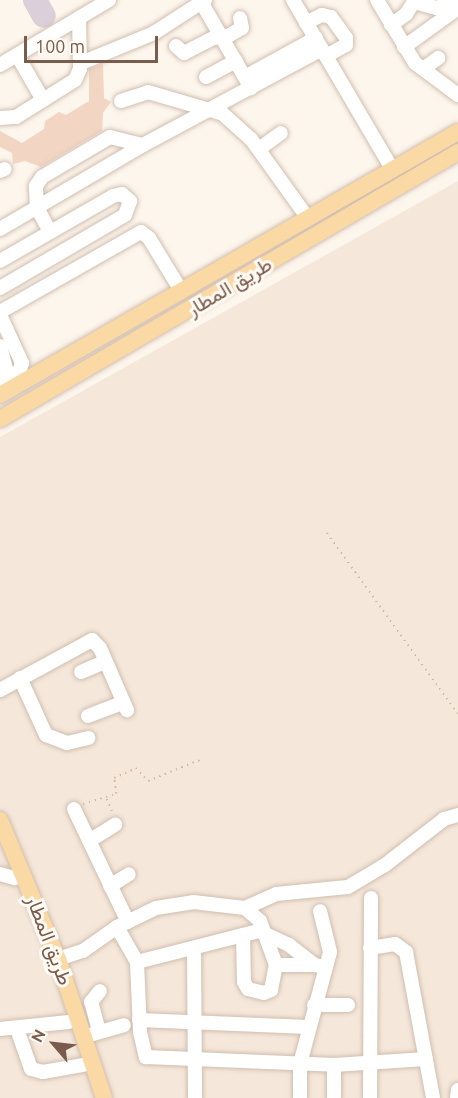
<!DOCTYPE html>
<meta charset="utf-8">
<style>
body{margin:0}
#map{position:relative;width:458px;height:1098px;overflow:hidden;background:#fdf6ec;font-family:Ubuntu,Vazirmatn,sans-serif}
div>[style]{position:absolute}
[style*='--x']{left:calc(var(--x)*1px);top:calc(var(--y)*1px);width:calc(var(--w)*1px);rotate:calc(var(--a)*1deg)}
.residential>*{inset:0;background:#f5e8da}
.taxiway>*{height:24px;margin:-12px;padding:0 12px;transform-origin:12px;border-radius:12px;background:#dbcfda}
.building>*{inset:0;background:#f3d5c3}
.path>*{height:1.5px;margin-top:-0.75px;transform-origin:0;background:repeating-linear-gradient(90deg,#d9b8a5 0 1.5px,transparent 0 6px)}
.roads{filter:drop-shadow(0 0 2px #d1beb0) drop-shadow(0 0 2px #d1beb0)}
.minor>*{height:14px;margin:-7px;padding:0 7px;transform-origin:7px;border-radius:7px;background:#fff}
.major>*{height:16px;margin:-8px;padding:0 8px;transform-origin:8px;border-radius:8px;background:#fbd9a5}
span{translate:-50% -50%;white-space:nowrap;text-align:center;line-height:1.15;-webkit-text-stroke:6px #fffaf3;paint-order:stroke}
.street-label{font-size:20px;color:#7a5c4d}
.north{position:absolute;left:24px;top:1014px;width:60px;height:60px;-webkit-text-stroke:4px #fffaf3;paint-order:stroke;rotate:298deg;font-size:16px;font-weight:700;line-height:24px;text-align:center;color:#7a5c4d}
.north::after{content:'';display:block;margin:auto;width:21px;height:27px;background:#7a5c4d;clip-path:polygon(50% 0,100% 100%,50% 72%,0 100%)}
.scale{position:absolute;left:24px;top:36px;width:134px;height:27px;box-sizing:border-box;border:3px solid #7a5c4d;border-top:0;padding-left:8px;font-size:18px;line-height:21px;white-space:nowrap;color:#7a5c4d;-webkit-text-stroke:4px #fffaf3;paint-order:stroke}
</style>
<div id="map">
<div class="residential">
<div style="clip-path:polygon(458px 181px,458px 1098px,0 1098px,0 437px)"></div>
</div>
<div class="taxiway">
<div style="--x:35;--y:0;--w:18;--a:61"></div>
</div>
<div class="building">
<div style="clip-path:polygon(103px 64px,104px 98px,111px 102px,103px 113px,102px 131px,41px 167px,25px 161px,13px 164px,12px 153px,0 147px,0 131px,22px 143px,44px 129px,45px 121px,59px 112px,66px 115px,89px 101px,89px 69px)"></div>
</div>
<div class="path">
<div style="--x:327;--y:533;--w:223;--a:54.1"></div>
<div style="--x:107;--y:799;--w:16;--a:68"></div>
<div style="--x:83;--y:804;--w:34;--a:-17"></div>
<div style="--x:116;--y:794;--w:16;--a:-97"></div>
<div style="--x:114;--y:778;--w:24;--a:-24"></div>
<div style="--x:136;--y:768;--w:18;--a:47"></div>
<div style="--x:148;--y:781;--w:58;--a:-22.2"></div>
</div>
<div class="roads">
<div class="minor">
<div style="--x:200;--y:0;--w:102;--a:59.9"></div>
<div style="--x:293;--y:0;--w:196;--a:59.6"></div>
<div style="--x:377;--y:0;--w:74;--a:58.9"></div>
<div style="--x:415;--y:63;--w:54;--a:36.7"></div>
<div style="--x:414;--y:2;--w:24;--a:15"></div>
<div style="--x:437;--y:8;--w:19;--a:-25"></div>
<div style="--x:306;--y:23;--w:18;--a:-27"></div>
<div style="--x:322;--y:15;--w:9;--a:13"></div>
<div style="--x:331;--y:17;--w:26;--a:54"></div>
<div style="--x:346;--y:38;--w:7;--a:90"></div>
<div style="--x:346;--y:45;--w:23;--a:151"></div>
<div style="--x:391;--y:25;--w:19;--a:-36"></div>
<div style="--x:406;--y:14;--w:17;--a:-57"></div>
<div style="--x:176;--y:46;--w:11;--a:41"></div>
<div style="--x:184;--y:53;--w:34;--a:-27"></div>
<div style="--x:214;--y:38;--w:14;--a:-8"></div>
<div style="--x:228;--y:36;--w:16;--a:-30"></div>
<div style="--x:242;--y:28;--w:10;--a:-101"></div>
<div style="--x:404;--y:47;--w:67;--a:-35.8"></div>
<div style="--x:17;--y:55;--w:52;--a:60"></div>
<div style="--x:81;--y:63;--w:79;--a:-22.3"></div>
<div style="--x:154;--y:33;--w:61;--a:-32.9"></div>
<div style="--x:0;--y:65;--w:127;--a:-30.8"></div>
<div style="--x:423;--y:69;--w:19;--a:-36"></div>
<div style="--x:206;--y:77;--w:34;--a:-28"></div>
<div style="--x:245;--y:77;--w:81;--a:-28.8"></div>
<div style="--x:121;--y:101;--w:28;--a:-18"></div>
<div style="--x:148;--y:92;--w:78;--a:16.3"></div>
<div style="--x:223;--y:114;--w:38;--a:42"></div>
<div style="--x:251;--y:139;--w:96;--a:54.3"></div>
<div style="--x:0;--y:118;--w:16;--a:-4"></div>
<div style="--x:16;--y:117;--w:70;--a:-32.1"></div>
<div style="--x:75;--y:80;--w:12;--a:-66"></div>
<div style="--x:80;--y:69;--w:51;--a:-91.1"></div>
<div style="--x:259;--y:149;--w:27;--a:-36"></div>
<div style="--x:0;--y:171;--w:5;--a:-22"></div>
<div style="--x:0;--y:229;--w:166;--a:-30.4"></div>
<div style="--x:143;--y:145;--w:203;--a:-28.2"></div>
<div style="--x:50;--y:232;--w:27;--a:-118"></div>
<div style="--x:37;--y:208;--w:22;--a:-93"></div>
<div style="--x:36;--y:186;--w:11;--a:-56"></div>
<div style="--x:42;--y:177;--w:79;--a:-30.5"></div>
<div style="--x:110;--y:137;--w:34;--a:14"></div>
<div style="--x:0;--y:261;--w:130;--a:-29.9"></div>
<div style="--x:113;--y:196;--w:9;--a:-13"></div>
<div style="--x:122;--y:194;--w:11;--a:41"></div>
<div style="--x:130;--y:201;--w:15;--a:110"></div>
<div style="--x:125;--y:215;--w:145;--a:149.7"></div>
<div style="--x:0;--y:312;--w:162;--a:-29.6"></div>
<div style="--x:141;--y:232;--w:10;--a:37"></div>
<div style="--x:149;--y:238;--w:63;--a:58.6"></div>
<div style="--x:0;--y:315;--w:53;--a:65.4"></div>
<div style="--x:22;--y:363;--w:25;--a:108"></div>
<div style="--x:0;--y:346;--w:27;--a:75"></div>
<div style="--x:7;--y:372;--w:23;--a:108"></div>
<div style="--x:81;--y:672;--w:25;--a:-23"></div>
<div style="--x:20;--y:678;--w:63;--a:65.5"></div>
<div style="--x:46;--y:735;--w:22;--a:21"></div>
<div style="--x:67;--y:743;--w:22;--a:-13"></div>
<div style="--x:0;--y:690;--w:105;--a:-28.5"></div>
<div style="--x:92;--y:640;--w:11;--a:45"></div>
<div style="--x:100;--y:648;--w:68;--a:66.5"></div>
<div style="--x:88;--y:716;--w:36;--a:-21"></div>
<div style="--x:74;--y:809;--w:125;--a:64.5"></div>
<div style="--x:89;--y:841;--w:31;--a:-32"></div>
<div style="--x:0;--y:874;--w:15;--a:16"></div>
<div style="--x:110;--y:886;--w:22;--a:-32"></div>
<div style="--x:245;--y:908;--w:20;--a:41"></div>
<div style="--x:260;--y:921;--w:47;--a:70"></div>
<div style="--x:276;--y:965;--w:39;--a:0"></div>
<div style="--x:117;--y:927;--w:40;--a:60.3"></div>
<div style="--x:137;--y:962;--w:70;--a:87.5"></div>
<div style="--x:140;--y:1032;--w:26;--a:77"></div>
<div style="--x:146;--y:1057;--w:188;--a:2.4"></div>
<div style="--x:334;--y:1065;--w:92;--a:-3.7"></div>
<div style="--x:243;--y:935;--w:47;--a:88.8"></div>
<div style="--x:244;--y:982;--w:8;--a:60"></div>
<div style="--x:248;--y:989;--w:16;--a:14"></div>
<div style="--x:264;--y:993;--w:8;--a:-23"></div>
<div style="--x:271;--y:990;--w:25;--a:-79"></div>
<div style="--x:194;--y:948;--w:150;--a:89.6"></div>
<div style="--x:370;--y:948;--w:25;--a:-9"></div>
<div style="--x:395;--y:944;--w:14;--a:36"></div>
<div style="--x:406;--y:952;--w:148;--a:79.5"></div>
<div style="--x:58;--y:959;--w:26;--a:-18"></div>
<div style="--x:83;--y:951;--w:42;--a:-35.2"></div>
<div style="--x:117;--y:927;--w:43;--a:-26"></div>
<div style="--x:156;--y:908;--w:37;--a:-9"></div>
<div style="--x:193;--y:902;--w:52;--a:6.6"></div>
<div style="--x:245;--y:908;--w:34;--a:-24"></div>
<div style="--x:276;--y:894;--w:72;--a:-5.6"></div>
<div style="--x:348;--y:887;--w:43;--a:-30.7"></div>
<div style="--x:385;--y:865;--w:75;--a:-37.9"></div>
<div style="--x:444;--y:819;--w:15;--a:-16"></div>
<div style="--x:137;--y:962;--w:126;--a:-14.3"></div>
<div style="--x:259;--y:931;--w:33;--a:25"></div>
<div style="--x:289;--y:945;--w:33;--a:38"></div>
<div style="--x:315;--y:965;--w:10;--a:11"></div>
<div style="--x:314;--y:1005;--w:34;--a:0"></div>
<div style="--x:139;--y:1020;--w:169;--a:2.4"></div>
<div style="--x:0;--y:1029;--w:69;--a:-5.8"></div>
<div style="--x:17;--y:1029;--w:42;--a:70.7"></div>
<div style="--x:31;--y:1069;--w:12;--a:14"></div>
<div style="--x:43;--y:1072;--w:41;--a:-9.9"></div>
<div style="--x:99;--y:1031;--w:30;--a:-105"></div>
<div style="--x:91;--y:1002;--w:14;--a:-51"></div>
<div style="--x:93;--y:1034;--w:32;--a:-16"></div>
<div style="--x:334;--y:1065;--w:33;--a:90"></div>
<div style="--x:300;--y:1098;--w:34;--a:-90"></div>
<div style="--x:300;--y:1064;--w:116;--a:-75"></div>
<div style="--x:330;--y:952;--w:42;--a:-103.7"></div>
<div style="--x:370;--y:1098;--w:200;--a:-89.7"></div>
<div style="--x:457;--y:1098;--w:8;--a:-83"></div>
</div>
<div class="major">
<div style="--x:0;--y:395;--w:528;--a:-29.87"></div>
<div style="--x:0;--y:419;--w:530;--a:-30.24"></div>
<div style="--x:0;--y:820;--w:151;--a:67.4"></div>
<div style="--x:58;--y:959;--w:146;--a:71.7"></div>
</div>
</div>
<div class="street-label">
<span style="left:229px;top:286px;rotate:-31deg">طريق المطار</span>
<span style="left:50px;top:940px;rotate:69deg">طريق المطار</span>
</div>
<div class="north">N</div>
<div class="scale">100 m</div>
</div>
